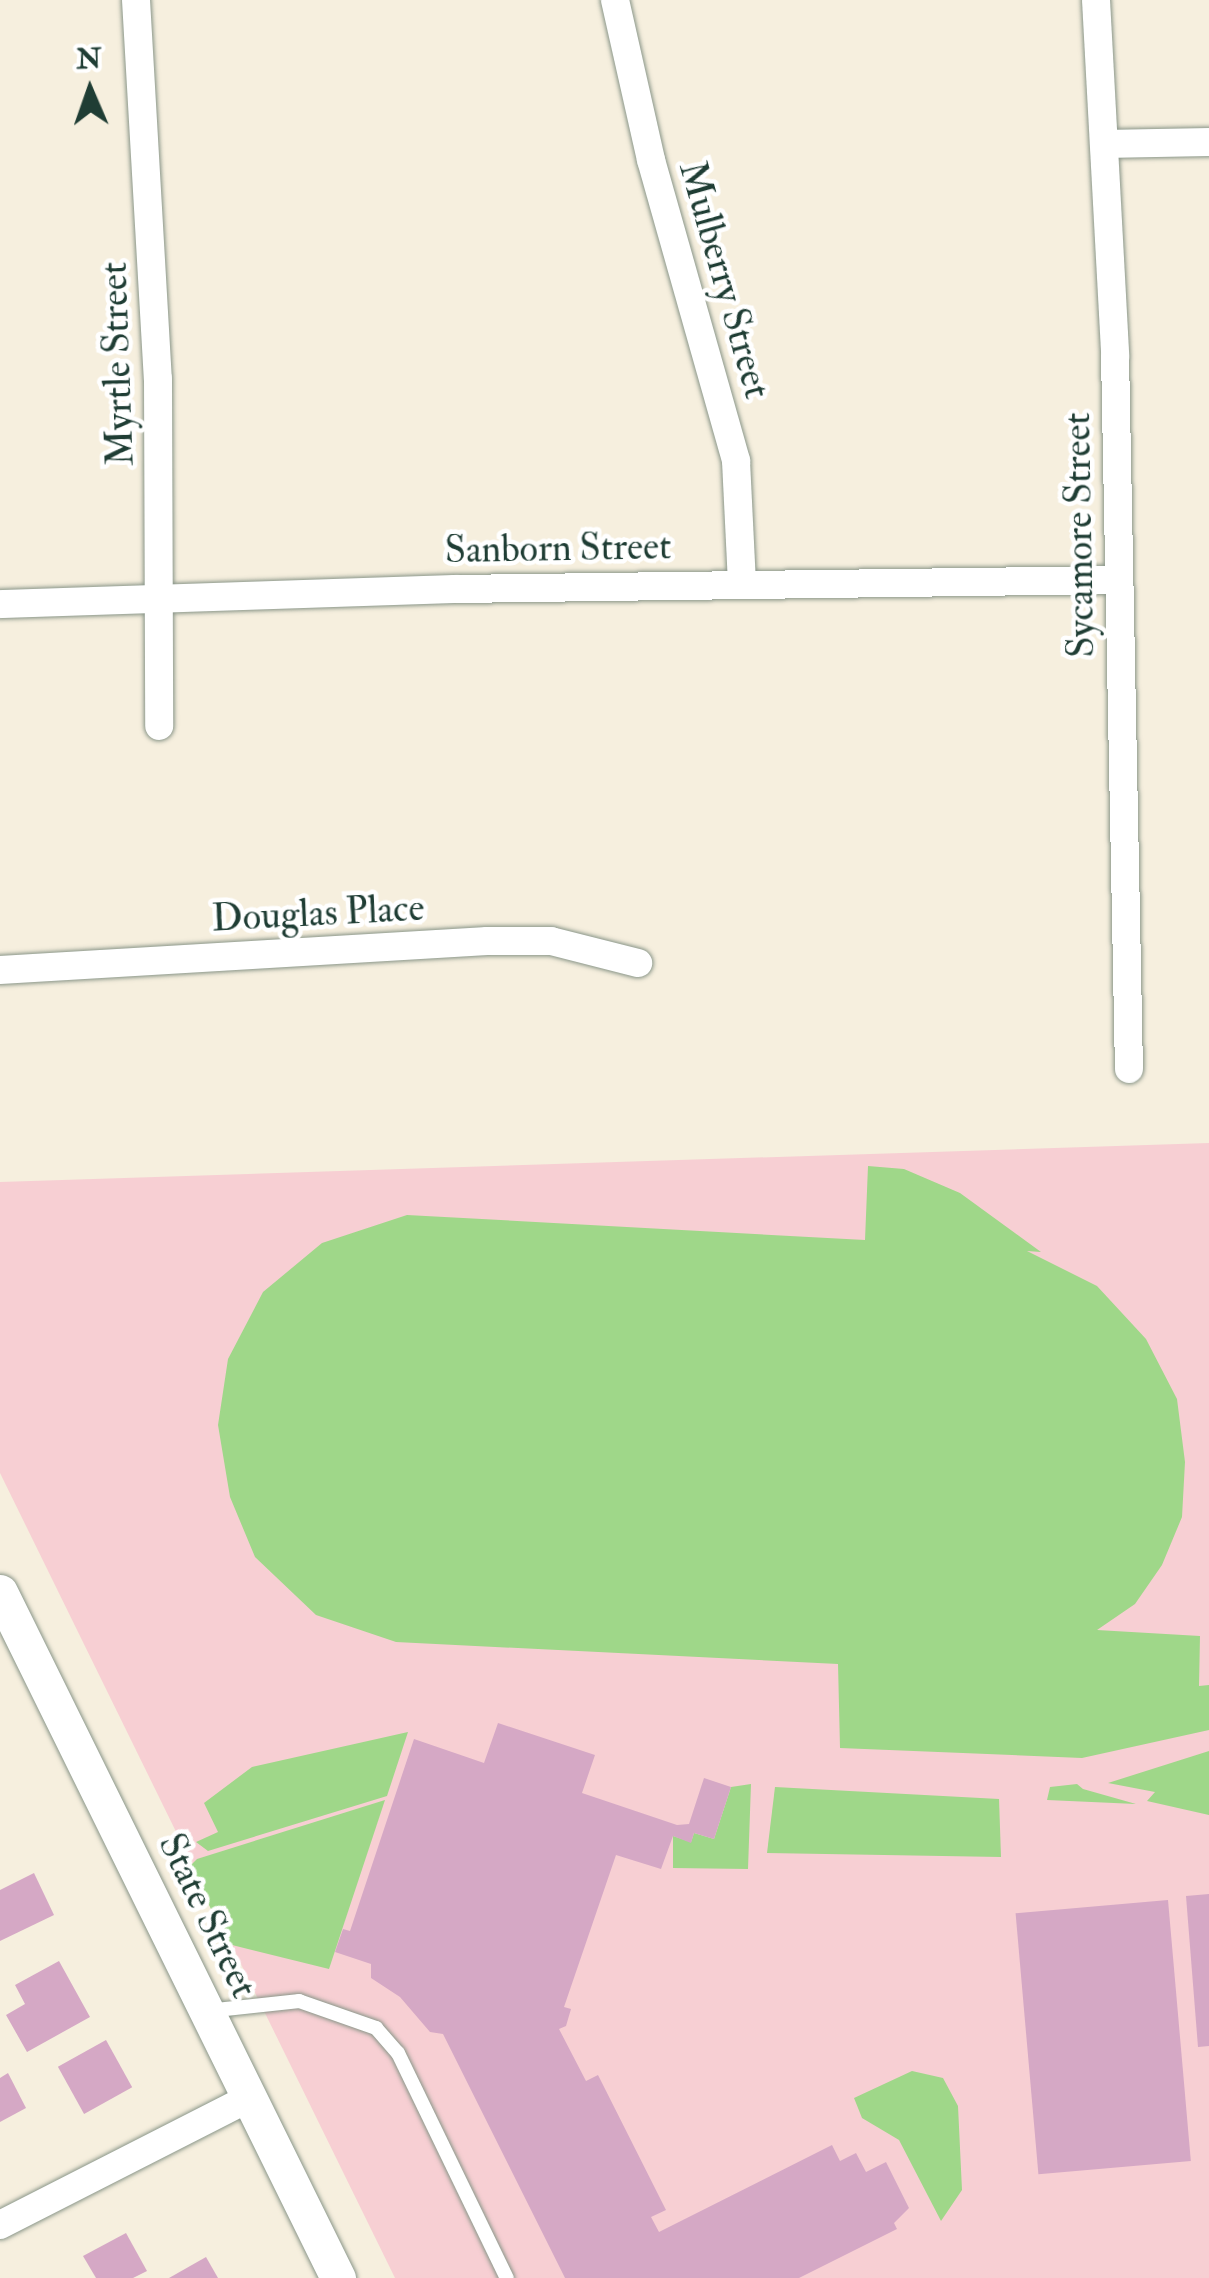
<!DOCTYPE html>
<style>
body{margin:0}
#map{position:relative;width:1209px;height:2278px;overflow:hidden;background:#f6efde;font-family:"IM FELL Double Pica",serif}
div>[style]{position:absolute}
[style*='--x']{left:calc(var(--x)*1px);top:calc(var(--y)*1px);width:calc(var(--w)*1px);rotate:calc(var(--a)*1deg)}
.built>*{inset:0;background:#f7cfd3}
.green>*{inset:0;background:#9fd789}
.building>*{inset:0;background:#d5a8c5;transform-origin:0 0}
.roads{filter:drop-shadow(0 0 2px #8a9689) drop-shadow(0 0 2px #8a9689)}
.service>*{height:14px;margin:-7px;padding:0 7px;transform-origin:7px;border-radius:7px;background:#fff}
.minor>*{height:28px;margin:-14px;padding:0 14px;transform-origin:14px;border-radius:14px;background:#fff}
.tertiary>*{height:35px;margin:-17.5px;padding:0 17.5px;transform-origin:17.5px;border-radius:17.5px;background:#fff}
span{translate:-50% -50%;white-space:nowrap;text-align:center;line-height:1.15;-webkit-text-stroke:9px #fff;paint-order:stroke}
.street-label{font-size:38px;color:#1f3d34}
.north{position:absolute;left:40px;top:40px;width:100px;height:100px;-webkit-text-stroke:8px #fff;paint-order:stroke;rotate:358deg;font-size:28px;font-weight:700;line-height:40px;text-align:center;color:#1f3d34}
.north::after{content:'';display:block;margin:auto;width:35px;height:45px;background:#1f3d34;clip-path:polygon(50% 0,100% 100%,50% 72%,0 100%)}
</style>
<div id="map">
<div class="built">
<div style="clip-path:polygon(1209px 1143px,1209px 2278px,395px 2278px,0 1473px,0 1182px)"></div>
</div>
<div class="green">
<div style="clip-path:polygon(868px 1166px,904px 1169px,960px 1193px,1041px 1252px,1027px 1251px,1097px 1286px,1146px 1339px,1177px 1399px,1185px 1462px,1182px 1517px,1162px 1565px,1135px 1604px,1097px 1630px,1200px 1636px,1199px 1686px,1209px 1685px,1209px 1730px,1082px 1758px,840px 1748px,838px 1664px,396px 1642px,316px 1615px,255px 1557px,230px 1497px,218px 1425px,228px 1359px,263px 1292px,322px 1243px,407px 1215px,865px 1240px)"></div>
<div style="clip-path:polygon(408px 1732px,387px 1796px,208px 1851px,196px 1842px,218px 1832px,204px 1803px,252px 1767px)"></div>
<div style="clip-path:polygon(1209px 1751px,1209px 1815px,1147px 1801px,1155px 1792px,1108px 1783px)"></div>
<div style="clip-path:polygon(751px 1784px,748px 1869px,673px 1868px,673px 1836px,691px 1842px,694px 1833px,714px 1839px,731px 1787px)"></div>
<div style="clip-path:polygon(1077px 1784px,1083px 1789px,1136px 1804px,1047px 1800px,1050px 1787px)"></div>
<div style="clip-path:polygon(775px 1787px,999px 1799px,1001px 1857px,767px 1853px)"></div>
<div style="clip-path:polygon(385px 1800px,329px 1969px,228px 1944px,190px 1866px,197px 1859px)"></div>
<div style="clip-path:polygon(912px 2071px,943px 2078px,958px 2106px,962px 2190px,941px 2221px,899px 2140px,862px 2118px,854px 2098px)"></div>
</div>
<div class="building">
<div style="clip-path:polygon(498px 1723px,595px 1755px,582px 1793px,677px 1825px,689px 1824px,704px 1778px,731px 1787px,714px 1839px,694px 1833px,691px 1843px,673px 1836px,661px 1869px,616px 1855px,564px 2007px,571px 2009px,566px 2026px,559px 2029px,586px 2081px,598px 2075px,666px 2210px,651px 2217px,659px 2232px,832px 2145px,840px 2161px,856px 2153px,866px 2172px,886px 2162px,909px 2208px,894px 2223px,897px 2229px,799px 2278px,565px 2278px,443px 2034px,430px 2032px,400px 1997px,371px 1978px,371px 1964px,335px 1952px,343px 1929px,350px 1931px,414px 1739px,484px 1763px)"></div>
<div style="clip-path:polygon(34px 1873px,54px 1915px,0 1941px,0 1890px)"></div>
<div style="clip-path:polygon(1209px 1894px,1209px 2046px,1198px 2047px,1186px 1896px)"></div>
<div style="left:1168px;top:1900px;width:262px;height:153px;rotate:85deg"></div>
<div style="clip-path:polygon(59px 1961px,90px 2017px,27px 2052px,6px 2015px,25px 2004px,15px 1985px)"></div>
<div style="left:106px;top:2040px;width:54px;height:55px;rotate:61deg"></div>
<div style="clip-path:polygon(8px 2073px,26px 2108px,0 2122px,0 2078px)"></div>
<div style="clip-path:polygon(126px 2233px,147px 2271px,133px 2278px,96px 2278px,83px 2256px)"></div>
<div style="clip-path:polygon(206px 2257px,218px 2278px,169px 2278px)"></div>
</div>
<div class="roads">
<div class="service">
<div style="--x:207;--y:2011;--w:93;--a:-6.2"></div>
<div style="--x:299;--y:2001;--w:82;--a:19.3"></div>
<div style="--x:376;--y:2028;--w:33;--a:49"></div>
<div style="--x:398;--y:2053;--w:250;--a:64.2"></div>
</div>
<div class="minor">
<div style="--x:136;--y:0;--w:380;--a:86.7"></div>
<div style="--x:158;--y:379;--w:347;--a:89.8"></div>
<div style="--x:615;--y:0;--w:164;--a:77.3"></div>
<div style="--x:651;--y:160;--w:313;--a:74.2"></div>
<div style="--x:736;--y:461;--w:122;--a:87.2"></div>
<div style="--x:1096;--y:0;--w:356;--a:86.9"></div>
<div style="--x:1115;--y:355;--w:714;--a:88.88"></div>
<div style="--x:1104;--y:144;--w:105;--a:-1.1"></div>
<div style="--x:0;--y:604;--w:455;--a:-1.9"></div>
<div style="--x:455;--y:589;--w:663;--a:-0.78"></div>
<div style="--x:0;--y:970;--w:488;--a:-3.4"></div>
<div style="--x:487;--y:941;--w:64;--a:0"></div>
<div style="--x:551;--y:941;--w:90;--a:14.2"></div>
<div style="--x:0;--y:2225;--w:280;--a:-27"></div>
</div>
<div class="tertiary">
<div style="--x:0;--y:1592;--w:765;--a:63.77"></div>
</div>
</div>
<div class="street-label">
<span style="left:724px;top:280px;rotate:74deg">Mulberry Street</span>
<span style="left:118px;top:364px;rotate:-92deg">Myrtle Street</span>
<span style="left:1080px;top:535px;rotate:-91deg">Sycamore Street</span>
<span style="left:558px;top:549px;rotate:-1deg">Sanborn Street</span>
<span style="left:318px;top:914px;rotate:-3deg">Douglas Place</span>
<span style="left:207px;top:1916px;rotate:64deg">State Street</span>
</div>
<div class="north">N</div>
</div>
